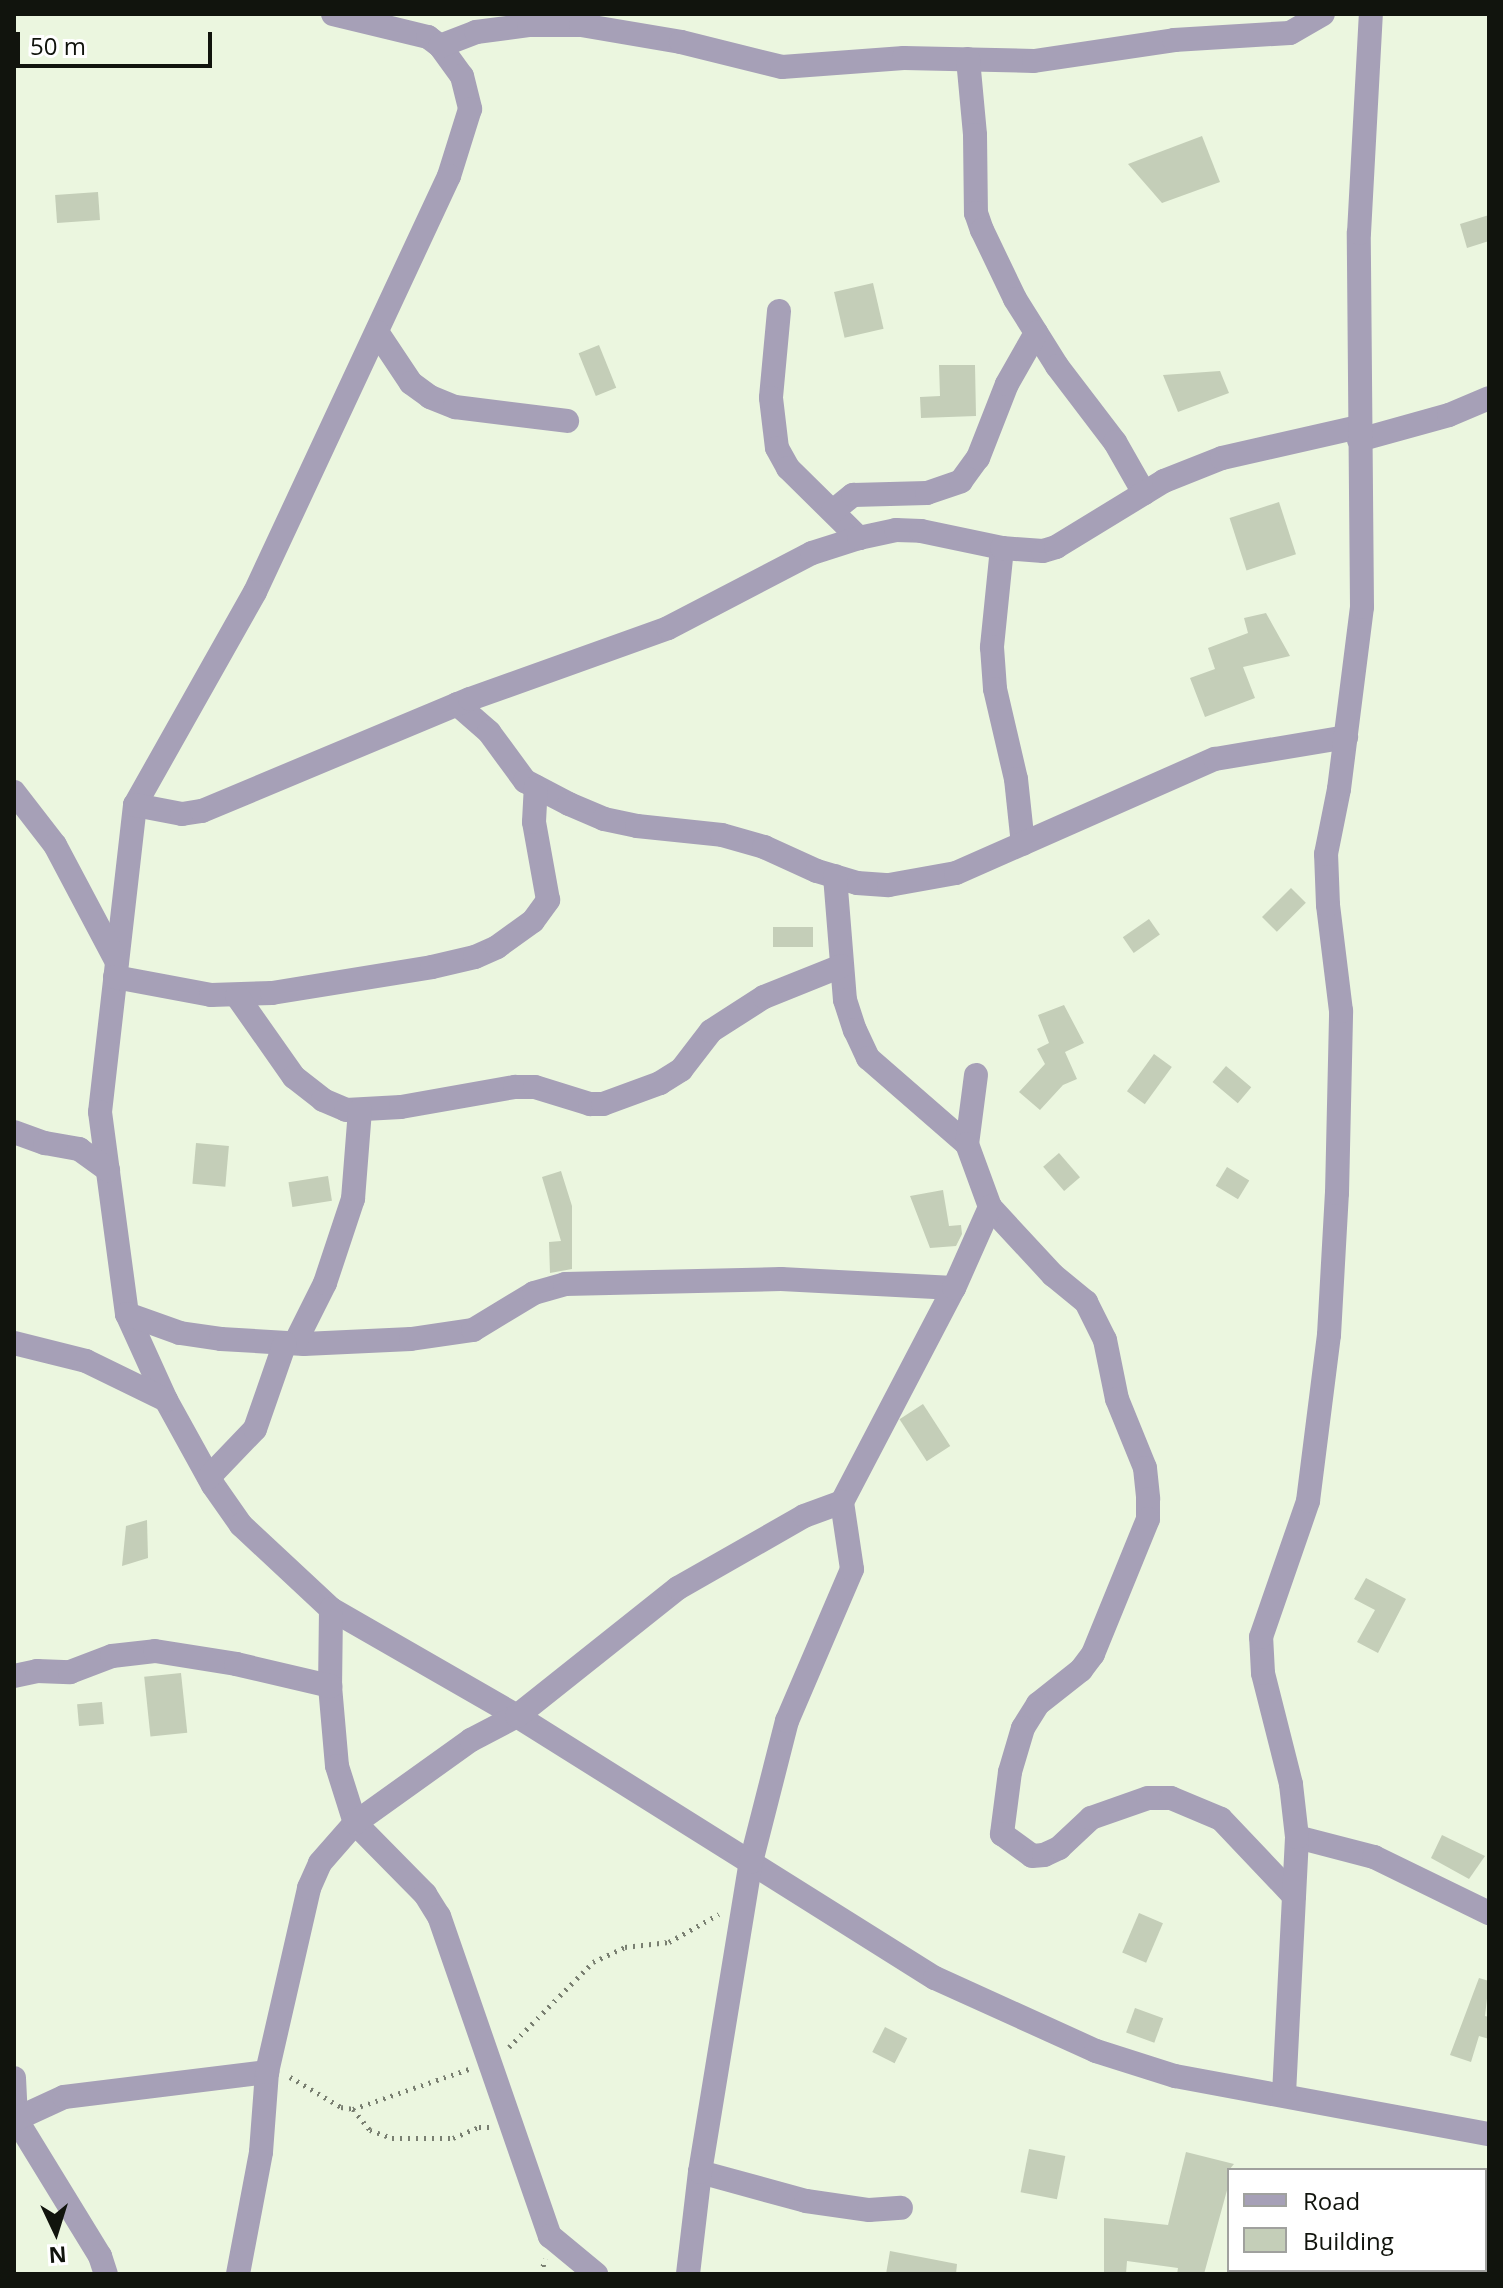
<!DOCTYPE html>
<style>
body{margin:0}
#map{position:relative;width:1503px;height:2288px;overflow:hidden;background:#ebf6df;font-family:"Open Sans",sans-serif}
div>[style]{position:absolute}
[style*='--x']{left:calc(var(--x)*1px);top:calc(var(--y)*1px);width:calc(var(--w)*1px);rotate:calc(var(--a)*1deg)}
.building>*{inset:0;background:#c4ceb8;transform-origin:0 0}
.path>*{height:5px;margin-top:-2.5px;transform-origin:0;background:repeating-linear-gradient(90deg,#797f71 0 2px,transparent 0 8px)}
.minor>*{height:24px;margin:-12px;padding:0 12px;transform-origin:12px;border-radius:12px;background:#a6a0b7}
span{translate:-50% -50%;white-space:nowrap;text-align:center;line-height:1.15;-webkit-text-stroke:6px #fff;paint-order:stroke}
.frame{position:absolute;inset:0;border:16px solid #11140d;pointer-events:none}
.legend{position:absolute;left:1227px;top:2168px;width:260px;height:104px;box-sizing:border-box;background:#fff;border:2px solid #a0a19e;margin:0;padding:10px 14px;list-style:none;font-size:24px;color:#11140d}
.legend li{display:flex;align-items:center;gap:16px;height:40px}
.legend b{width:40px;border:2px solid #a0a19e}
.north{position:absolute;left:16px;top:2192px;width:80px;height:80px;-webkit-text-stroke:6px #fff;paint-order:stroke;rotate:176deg;font-size:22px;font-weight:700;line-height:32px;text-align:center;color:#11140d}
.north::after{content:'';display:block;margin:auto;width:28px;height:36px;background:#11140d;clip-path:polygon(50% 0,100% 100%,50% 72%,0 100%)}
.scale{position:absolute;left:16px;top:32px;width:196px;height:36px;box-sizing:border-box;border:4px solid #11140d;border-top:0;padding-left:10px;font-size:24px;line-height:28px;white-space:nowrap;color:#11140d;-webkit-text-stroke:6px #fff;paint-order:stroke}
</style>
<div id="map">
<div class="building">
<div style="clip-path:polygon(1202px 136px,1220px 182px,1162px 203px,1128px 164px)"></div>
<div style="left:98px;top:192px;width:28px;height:43px;rotate:86deg"></div>
<div style="clip-path:polygon(1489px 215px,1489px 241px,1467px 248px,1460px 224px)"></div>
<div style="left:873px;top:283px;width:47px;height:40px;rotate:77deg"></div>
<div style="left:599px;top:345px;width:46px;height:22px;rotate:68deg"></div>
<div style="clip-path:polygon(939px 365px,975px 365px,976px 416px,921px 418px,920px 397px,940px 396px)"></div>
<div style="clip-path:polygon(1220px 371px,1229px 393px,1178px 412px,1163px 375px)"></div>
<div style="left:1279px;top:502px;width:55px;height:52px;rotate:72deg"></div>
<div style="clip-path:polygon(1266px 613px,1290px 656px,1243px 667px,1255px 698px,1205px 717px,1190px 678px,1215px 669px,1208px 648px,1248px 633px,1244px 618px)"></div>
<div style="left:1291px;top:888px;width:21px;height:41px;rotate:45deg"></div>
<div style="left:1149px;top:919px;width:19px;height:32px;rotate:55deg"></div>
<div style="left:773px;top:927px;width:40px;height:20px"></div>
<div style="clip-path:polygon(1064px 1005px,1084px 1043px,1065px 1052px,1077px 1079px,1063px 1085px,1040px 1110px,1019px 1092px,1045px 1064px,1037px 1049px,1049px 1043px,1038px 1015px)"></div>
<div style="left:1154px;top:1054px;width:22px;height:46px;rotate:36deg"></div>
<div style="left:1226px;top:1066px;width:33px;height:21px;rotate:40deg"></div>
<div style="left:196px;top:1143px;width:33px;height:41px;rotate:5deg"></div>
<div style="left:1059px;top:1153px;width:32px;height:21px;rotate:49deg"></div>
<div style="left:1227px;top:1167px;width:26px;height:22px;rotate:31deg"></div>
<div style="clip-path:polygon(561px 1171px,572px 1206px,572px 1269px,550px 1273px,549px 1242px,561px 1241px,542px 1177px)"></div>
<div style="left:328px;top:1176px;width:25px;height:40px;rotate:81deg"></div>
<div style="clip-path:polygon(943px 1190px,949px 1226px,961px 1225px,962px 1234px,956px 1246px,930px 1248px,910px 1196px)"></div>
<div style="left:923px;top:1404px;width:50px;height:28px;rotate:57deg"></div>
<div style="clip-path:polygon(147px 1520px,148px 1558px,122px 1566px,126px 1526px)"></div>
<div style="clip-path:polygon(1366px 1578px,1406px 1599px,1378px 1653px,1357px 1642px,1375px 1610px,1354px 1599px)"></div>
<div style="left:181px;top:1673px;width:60px;height:37px;rotate:84deg"></div>
<div style="left:102px;top:1702px;width:22px;height:25px;rotate:85deg"></div>
<div style="clip-path:polygon(1442px 1835px,1485px 1856px,1469px 1879px,1431px 1858px)"></div>
<div style="left:1139px;top:1913px;width:26px;height:43px;rotate:23deg"></div>
<div style="clip-path:polygon(1479px 1978px,1489px 1981px,1485px 2016px,1489px 2017px,1489px 2039px,1479px 2036px,1471px 2062px,1450px 2055px)"></div>
<div style="left:1135px;top:2008px;width:30px;height:26px;rotate:20deg"></div>
<div style="left:885px;top:2027px;width:25px;height:28px;rotate:27deg"></div>
<div style="left:1029px;top:2149px;width:37px;height:44px;rotate:11deg"></div>
<div style="clip-path:polygon(1186px 2152px,1234px 2164px,1229px 2170px,1229px 2183px,1204px 2274px,1177px 2274px,1178px 2268px,1127px 2261px,1126px 2274px,1104px 2274px,1104px 2218px,1168px 2225px)"></div>
<div style="clip-path:polygon(890px 2251px,957px 2264px,956px 2274px,886px 2274px)"></div>
</div>
<div class="path">
<div style="--x:509;--y:2047;--w:120;--a:-45.3"></div>
<div style="--x:593;--y:1962;--w:35;--a:-25"></div>
<div style="--x:625;--y:1947;--w:44;--a:-6.5"></div>
<div style="--x:669;--y:1942;--w:57;--a:-29.2"></div>
<div style="--x:290;--y:2077;--w:59;--a:30.5"></div>
<div style="--x:341;--y:2107;--w:12;--a:9"></div>
<div style="--x:353;--y:2109;--w:123;--a:-19"></div>
<div style="--x:353;--y:2109;--w:27;--a:51"></div>
<div style="--x:370;--y:2130;--w:23;--a:20"></div>
<div style="--x:392;--y:2138;--w:61;--a:0"></div>
<div style="--x:453;--y:2138;--w:28;--a:-23"></div>
<div style="--x:479;--y:2127;--w:10;--a:0"></div>
<div style="--x:541;--y:2274;--w:16;--a:-75"></div>
</div>
<div class="minor">
<div style="--x:333;--y:14;--w:98;--a:13.6"></div>
<div style="--x:428;--y:37;--w:15;--a:37"></div>
<div style="--x:440;--y:46;--w:37;--a:54"></div>
<div style="--x:462;--y:76;--w:34;--a:76"></div>
<div style="--x:470;--y:109;--w:70;--a:107.4"></div>
<div style="--x:449;--y:176;--w:459;--a:115"></div>
<div style="--x:255;--y:592;--w:244;--a:119.4"></div>
<div style="--x:135;--y:805;--w:309;--a:96.5"></div>
<div style="--x:100;--y:1112;--w:204;--a:82.4"></div>
<div style="--x:127;--y:1314;--w:94;--a:65.6"></div>
<div style="--x:166;--y:1400;--w:97;--a:61.1"></div>
<div style="--x:213;--y:1485;--w:49;--a:55"></div>
<div style="--x:241;--y:1525;--w:123;--a:43"></div>
<div style="--x:331;--y:1609;--w:215;--a:29.9"></div>
<div style="--x:517;--y:1716;--w:493;--a:32.1"></div>
<div style="--x:935;--y:1978;--w:177;--a:24.4"></div>
<div style="--x:1096;--y:2051;--w:83;--a:17.6"></div>
<div style="--x:1175;--y:2076;--w:319;--a:10.5"></div>
<div style="--x:440;--y:46;--w:39;--a:-21"></div>
<div style="--x:476;--y:32;--w:53;--a:-7.5"></div>
<div style="--x:529;--y:25;--w:52;--a:0"></div>
<div style="--x:581;--y:25;--w:101;--a:9.6"></div>
<div style="--x:681;--y:42;--w:104;--a:13.9"></div>
<div style="--x:782;--y:67;--w:122;--a:-4.2"></div>
<div style="--x:904;--y:58;--w:130;--a:1.3"></div>
<div style="--x:1034;--y:61;--w:142;--a:-8.5"></div>
<div style="--x:1174;--y:40;--w:116;--a:-3.5"></div>
<div style="--x:1290;--y:33;--w:38;--a:-30"></div>
<div style="--x:968;--y:59;--w:76;--a:84.7"></div>
<div style="--x:975;--y:135;--w:78;--a:89.3"></div>
<div style="--x:976;--y:213;--w:18;--a:71"></div>
<div style="--x:982;--y:230;--w:76;--a:64.4"></div>
<div style="--x:1015;--y:299;--w:79;--a:57.9"></div>
<div style="--x:1057;--y:366;--w:96;--a:52.7"></div>
<div style="--x:1115;--y:442;--w:59;--a:60.4"></div>
<div style="--x:779;--y:311;--w:87;--a:95.3"></div>
<div style="--x:771;--y:398;--w:50;--a:83.2"></div>
<div style="--x:777;--y:448;--w:23;--a:61"></div>
<div style="--x:788;--y:468;--w:100;--a:44.6"></div>
<div style="--x:377;--y:332;--w:61;--a:56.3"></div>
<div style="--x:411;--y:383;--w:24;--a:36"></div>
<div style="--x:430;--y:397;--w:27;--a:22"></div>
<div style="--x:455;--y:407;--w:113;--a:7.1"></div>
<div style="--x:1359;--y:440;--w:93;--a:-15.5"></div>
<div style="--x:1449;--y:415;--w:43;--a:-23"></div>
<div style="--x:833;--y:511;--w:26;--a:-39"></div>
<div style="--x:853;--y:495;--w:74;--a:-1.5"></div>
<div style="--x:927;--y:493;--w:36;--a:-19"></div>
<div style="--x:961;--y:481;--w:29;--a:-54"></div>
<div style="--x:978;--y:458;--w:79;--a:-68.6"></div>
<div style="--x:1007;--y:384;--w:59;--a:-60.4"></div>
<div style="--x:1002;--y:548;--w:100;--a:95.8"></div>
<div style="--x:992;--y:647;--w:42;--a:85.9"></div>
<div style="--x:995;--y:689;--w:92;--a:76.9"></div>
<div style="--x:1016;--y:779;--w:65;--a:83.9"></div>
<div style="--x:457;--y:704;--w:43;--a:41.2"></div>
<div style="--x:489;--y:732;--w:61;--a:53.7"></div>
<div style="--x:525;--y:781;--w:50;--a:27.6"></div>
<div style="--x:569;--y:804;--w:38;--a:23"></div>
<div style="--x:604;--y:819;--w:34;--a:12"></div>
<div style="--x:637;--y:826;--w:85;--a:6"></div>
<div style="--x:722;--y:835;--w:44;--a:15.9"></div>
<div style="--x:764;--y:847;--w:58;--a:24.4"></div>
<div style="--x:817;--y:871;--w:42;--a:16.7"></div>
<div style="--x:857;--y:883;--w:32;--a:4"></div>
<div style="--x:889;--y:885;--w:68;--a:-10.2"></div>
<div style="--x:956;--y:873;--w:283;--a:-23.8"></div>
<div style="--x:1215;--y:759;--w:133;--a:-9.5"></div>
<div style="--x:14;--y:792;--w:67;--a:52.3"></div>
<div style="--x:55;--y:845;--w:132;--a:62.1"></div>
<div style="--x:135;--y:805;--w:48;--a:10.8"></div>
<div style="--x:182;--y:814;--w:20;--a:-9"></div>
<div style="--x:202;--y:811;--w:290;--a:-22.7"></div>
<div style="--x:470;--y:699;--w:210;--a:-19.7"></div>
<div style="--x:668;--y:628;--w:162;--a:-27.5"></div>
<div style="--x:812;--y:553;--w:49;--a:-17.7"></div>
<div style="--x:859;--y:538;--w:38;--a:-12"></div>
<div style="--x:896;--y:530;--w:25;--a:2"></div>
<div style="--x:921;--y:531;--w:83;--a:11.9"></div>
<div style="--x:1002;--y:548;--w:41;--a:4.2"></div>
<div style="--x:1043;--y:551;--w:14;--a:-17"></div>
<div style="--x:1056;--y:547;--w:127;--a:-31.4"></div>
<div style="--x:1164;--y:481;--w:62;--a:-21.6"></div>
<div style="--x:1222;--y:458;--w:140;--a:-12.8"></div>
<div style="--x:835;--y:876;--w:124;--a:85.4"></div>
<div style="--x:845;--y:1000;--w:32;--a:72"></div>
<div style="--x:855;--y:1030;--w:31;--a:65"></div>
<div style="--x:868;--y:1058;--w:131;--a:41"></div>
<div style="--x:115;--y:977;--w:98;--a:10.6"></div>
<div style="--x:211;--y:995;--w:61;--a:-1.9"></div>
<div style="--x:272;--y:993;--w:162;--a:-9.2"></div>
<div style="--x:432;--y:967;--w:44;--a:-13.1"></div>
<div style="--x:475;--y:957;--w:24;--a:-24"></div>
<div style="--x:497;--y:947;--w:44;--a:-35.8"></div>
<div style="--x:533;--y:921;--w:26;--a:-54"></div>
<div style="--x:548;--y:900;--w:79;--a:-100.2"></div>
<div style="--x:534;--y:822;--w:35;--a:-87"></div>
<div style="--x:237;--y:996;--w:99;--a:54.9"></div>
<div style="--x:294;--y:1077;--w:37;--a:38"></div>
<div style="--x:323;--y:1100;--w:25;--a:23"></div>
<div style="--x:346;--y:1110;--w:55;--a:-3.1"></div>
<div style="--x:401;--y:1107;--w:116;--a:-10"></div>
<div style="--x:515;--y:1087;--w:20;--a:0"></div>
<div style="--x:535;--y:1087;--w:58;--a:17.2"></div>
<div style="--x:590;--y:1104;--w:13;--a:0"></div>
<div style="--x:603;--y:1104;--w:61;--a:-20.2"></div>
<div style="--x:660;--y:1083;--w:25;--a:-32"></div>
<div style="--x:681;--y:1070;--w:49;--a:-52.4"></div>
<div style="--x:711;--y:1031;--w:63;--a:-32.7"></div>
<div style="--x:764;--y:997;--w:83;--a:-21.9"></div>
<div style="--x:976;--y:1075;--w:70;--a:97.4"></div>
<div style="--x:967;--y:1144;--w:67;--a:69.9"></div>
<div style="--x:990;--y:1207;--w:93;--a:47.2"></div>
<div style="--x:1053;--y:1275;--w:43;--a:39.3"></div>
<div style="--x:1086;--y:1302;--w:42;--a:63.4"></div>
<div style="--x:1105;--y:1340;--w:60;--a:78.5"></div>
<div style="--x:1117;--y:1399;--w:74;--a:67.9"></div>
<div style="--x:1145;--y:1468;--w:31;--a:84"></div>
<div style="--x:1148;--y:1499;--w:20;--a:90"></div>
<div style="--x:1148;--y:1519;--w:146;--a:112.2"></div>
<div style="--x:1093;--y:1654;--w:20;--a:127"></div>
<div style="--x:1081;--y:1670;--w:55;--a:141.7"></div>
<div style="--x:1038;--y:1704;--w:28;--a:122"></div>
<div style="--x:1023;--y:1728;--w:46;--a:106.5"></div>
<div style="--x:1010;--y:1772;--w:63;--a:97.4"></div>
<div style="--x:1002;--y:1834;--w:37;--a:36"></div>
<div style="--x:1032;--y:1856;--w:12;--a:-5"></div>
<div style="--x:1044;--y:1855;--w:17;--a:-25"></div>
<div style="--x:1059;--y:1848;--w:44;--a:-43.2"></div>
<div style="--x:1091;--y:1818;--w:60;--a:-19.3"></div>
<div style="--x:1148;--y:1798;--w:23;--a:0"></div>
<div style="--x:1171;--y:1798;--w:54;--a:22.8"></div>
<div style="--x:1221;--y:1819;--w:106;--a:46.5"></div>
<div style="--x:14;--y:1132;--w:33;--a:20"></div>
<div style="--x:45;--y:1143;--w:35;--a:10"></div>
<div style="--x:79;--y:1149;--w:36;--a:36"></div>
<div style="--x:127;--y:1314;--w:56;--a:19.7"></div>
<div style="--x:180;--y:1333;--w:41;--a:8.3"></div>
<div style="--x:221;--y:1339;--w:83;--a:3.4"></div>
<div style="--x:304;--y:1344;--w:107;--a:-2.7"></div>
<div style="--x:411;--y:1339;--w:63;--a:-8.3"></div>
<div style="--x:473;--y:1330;--w:71;--a:-31.2"></div>
<div style="--x:534;--y:1293;--w:32;--a:-16"></div>
<div style="--x:565;--y:1284;--w:216;--a:-1.3"></div>
<div style="--x:781;--y:1279;--w:173;--a:3"></div>
<div style="--x:14;--y:1343;--w:74;--a:14"></div>
<div style="--x:86;--y:1361;--w:89;--a:26"></div>
<div style="--x:295;--y:1343;--w:67;--a:-63.4"></div>
<div style="--x:325;--y:1283;--w:89;--a:-71.6"></div>
<div style="--x:353;--y:1199;--w:89;--a:-85.5"></div>
<div style="--x:209;--y:1477;--w:66;--a:-46.2"></div>
<div style="--x:255;--y:1429;--w:91;--a:-70.8"></div>
<div style="--x:331;--y:1609;--w:77;--a:90.7"></div>
<div style="--x:330;--y:1686;--w:80;--a:85"></div>
<div style="--x:337;--y:1766;--w:60;--a:72.5"></div>
<div style="--x:355;--y:1823;--w:100;--a:45.4"></div>
<div style="--x:425;--y:1894;--w:26;--a:58"></div>
<div style="--x:439;--y:1916;--w:339;--a:70.9"></div>
<div style="--x:550;--y:2236;--w:60;--a:39.6"></div>
<div style="--x:14;--y:1676;--w:24;--a:-12"></div>
<div style="--x:37;--y:1671;--w:33;--a:2"></div>
<div style="--x:70;--y:1672;--w:45;--a:-20.9"></div>
<div style="--x:112;--y:1656;--w:43;--a:-6.6"></div>
<div style="--x:155;--y:1651;--w:82;--a:9.1"></div>
<div style="--x:236;--y:1664;--w:97;--a:13.2"></div>
<div style="--x:1297;--y:1837;--w:80;--a:14.6"></div>
<div style="--x:1374;--y:1857;--w:128;--a:26"></div>
<div style="--x:14;--y:2078;--w:41;--a:87.2"></div>
<div style="--x:16;--y:2119;--w:161;--a:58.5"></div>
<div style="--x:100;--y:2256;--w:19;--a:72"></div>
<div style="--x:1284;--y:2094;--w:257;--a:-87.1"></div>
<div style="--x:1297;--y:1837;--w:53;--a:-96.5"></div>
<div style="--x:1291;--y:1784;--w:114;--a:-104.2"></div>
<div style="--x:1263;--y:1673;--w:36;--a:-93"></div>
<div style="--x:1261;--y:1637;--w:144;--a:-70.9"></div>
<div style="--x:1308;--y:1501;--w:167;--a:-82.8"></div>
<div style="--x:1329;--y:1335;--w:142;--a:-86.8"></div>
<div style="--x:1337;--y:1193;--w:182;--a:-88.7"></div>
<div style="--x:1341;--y:1011;--w:107;--a:-97"></div>
<div style="--x:1328;--y:905;--w:51;--a:-92.2"></div>
<div style="--x:1326;--y:854;--w:66;--a:-78.7"></div>
<div style="--x:1339;--y:789;--w:183;--a:-82.8"></div>
<div style="--x:1362;--y:607;--w:374;--a:-90.5"></div>
<div style="--x:1359;--y:233;--w:219;--a:-86.9"></div>
<div style="--x:14;--y:2120;--w:55;--a:-24.7"></div>
<div style="--x:64;--y:2097;--w:205;--a:-7"></div>
<div style="--x:700;--y:2172;--w:110;--a:15.3"></div>
<div style="--x:806;--y:2201;--w:64;--a:8.1"></div>
<div style="--x:869;--y:2210;--w:32;--a:-4"></div>
<div style="--x:1485;--y:2200;--w:13;--a:-72"></div>
<div style="--x:238;--y:2274;--w:124;--a:-79.3"></div>
<div style="--x:261;--y:2152;--w:80;--a:-85.7"></div>
<div style="--x:267;--y:2072;--w:189;--a:-77.1"></div>
<div style="--x:309;--y:1888;--w:27;--a:-66"></div>
<div style="--x:320;--y:1863;--w:53;--a:-48.8"></div>
<div style="--x:355;--y:1823;--w:143;--a:-35.6"></div>
<div style="--x:471;--y:1740;--w:52;--a:-27.6"></div>
<div style="--x:517;--y:1716;--w:206;--a:-38.5"></div>
<div style="--x:678;--y:1588;--w:145;--a:-29.7"></div>
<div style="--x:804;--y:1516;--w:40;--a:-20.2"></div>
<div style="--x:842;--y:1502;--w:242;--a:-62.4"></div>
<div style="--x:954;--y:1288;--w:89;--a:-66"></div>
<div style="--x:688;--y:2274;--w:103;--a:-83.3"></div>
<div style="--x:700;--y:2172;--w:314;--a:-80.7"></div>
<div style="--x:751;--y:1862;--w:146;--a:-75.7"></div>
<div style="--x:787;--y:1721;--w:165;--a:-66.8"></div>
<div style="--x:852;--y:1569;--w:68;--a:-98.5"></div>
<div style="--x:1459;--y:2274;--w:4;--a:-63"></div>
</div>
<div class="frame"></div>
<ul class="legend">
<li><b style="height:10px;background:#a6a0b7"></b>Road</li>
<li><b style="height:22px;background:#c4ceb8"></b>Building</li>
</ul>
<div class="north">N</div>
<div class="scale">50 m</div>
</div>
